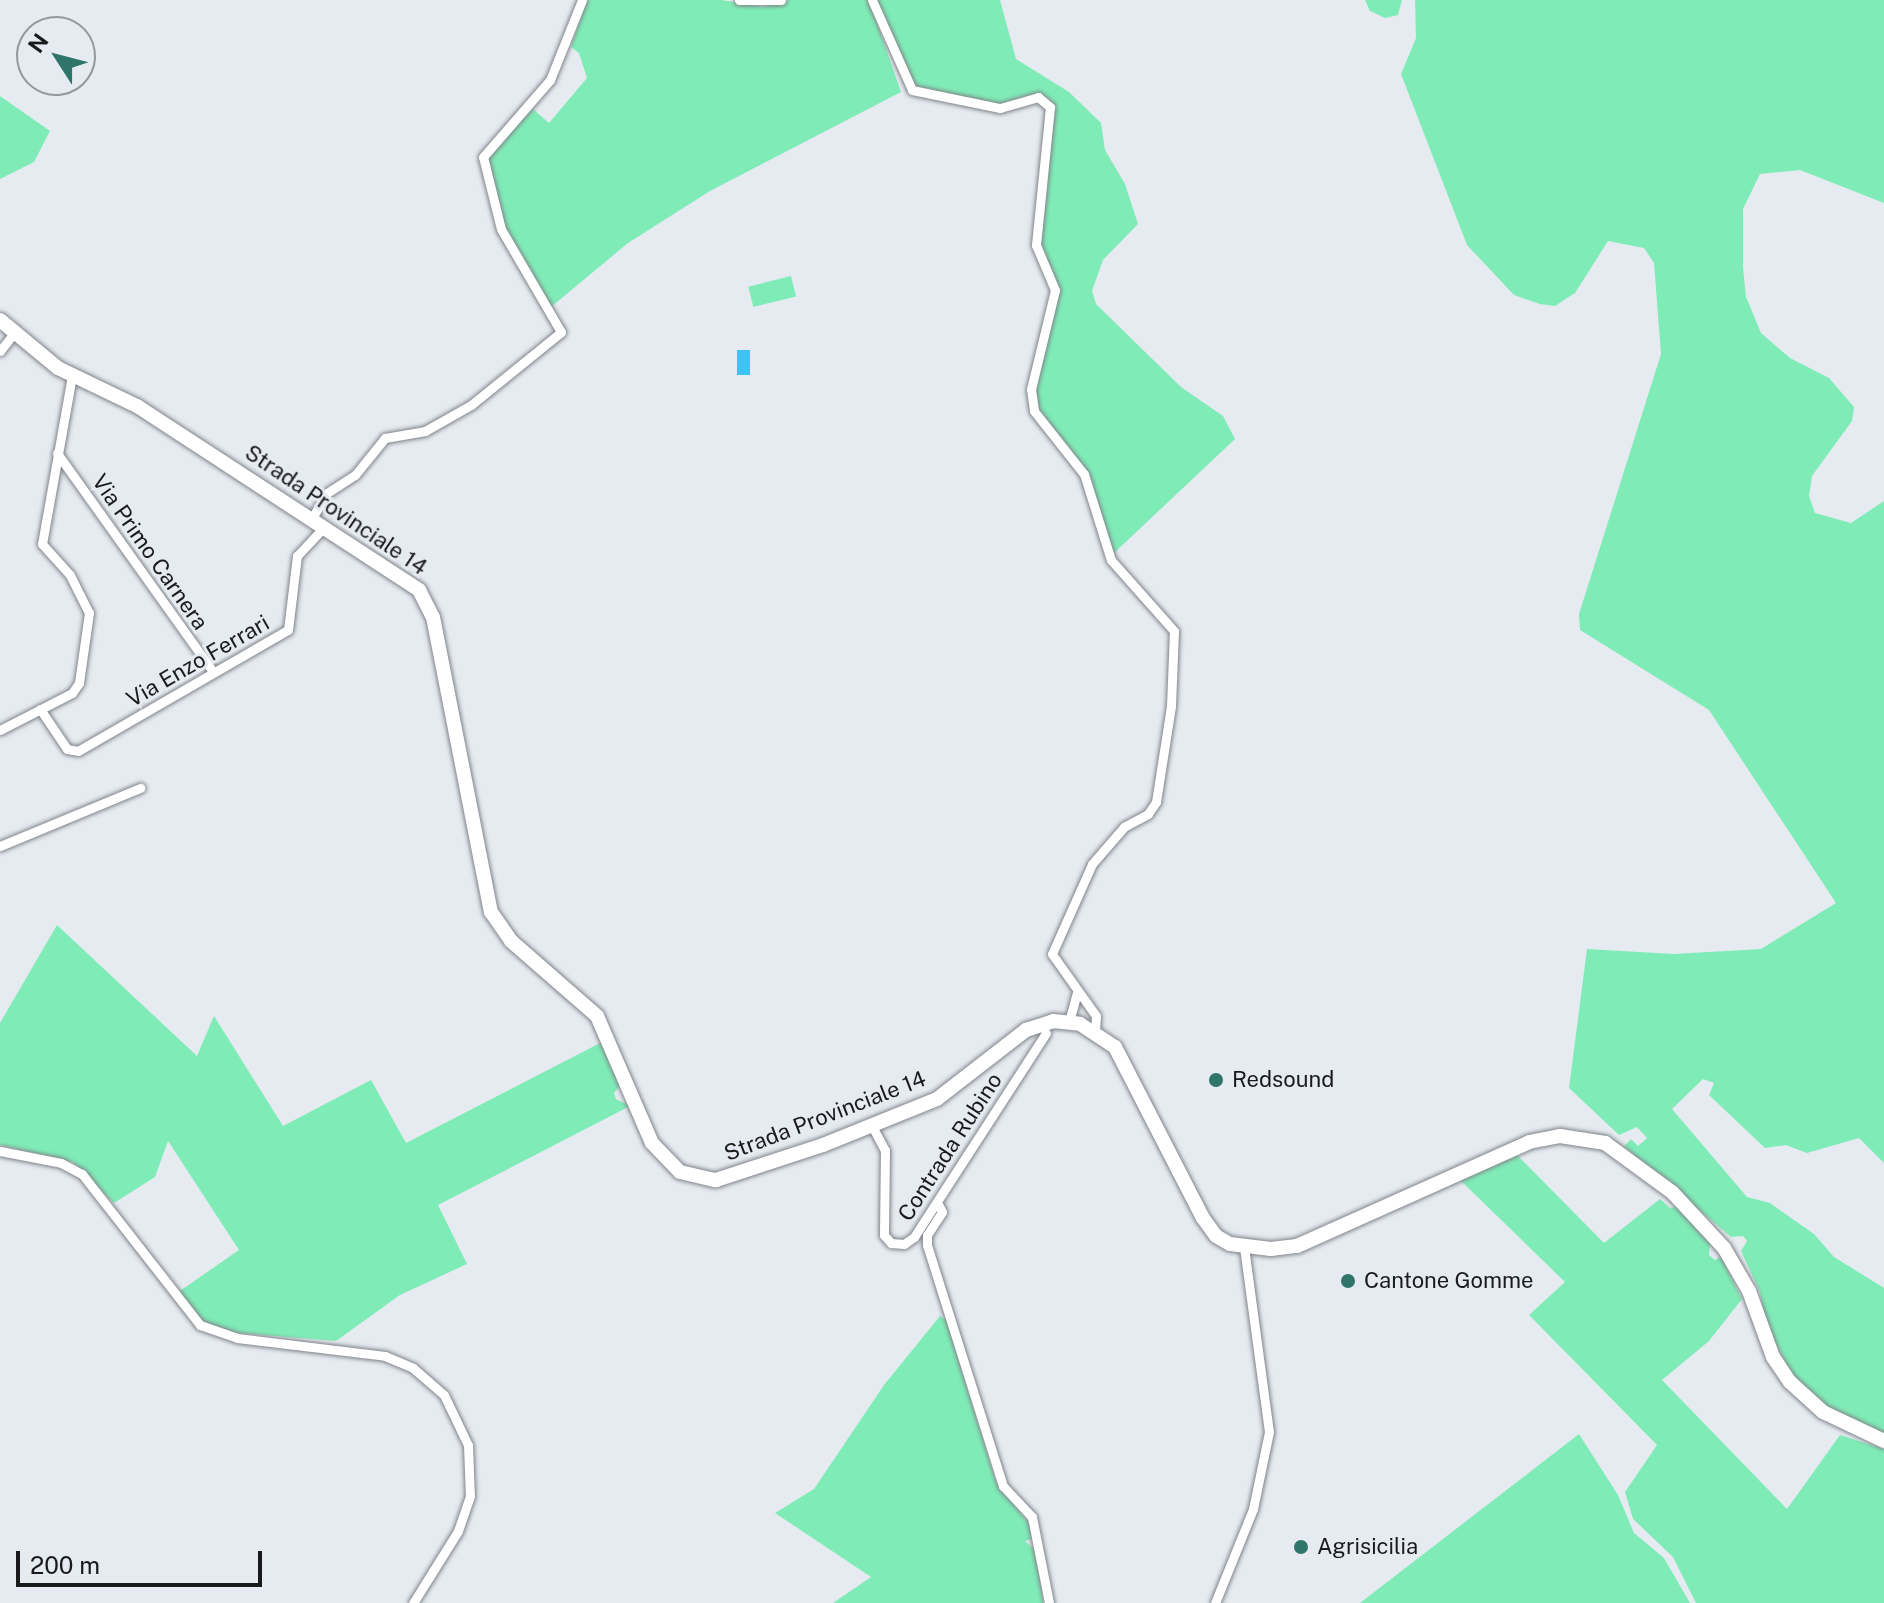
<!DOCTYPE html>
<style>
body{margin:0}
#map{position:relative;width:1884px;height:1603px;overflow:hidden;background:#e6ebf1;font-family:"Public Sans",sans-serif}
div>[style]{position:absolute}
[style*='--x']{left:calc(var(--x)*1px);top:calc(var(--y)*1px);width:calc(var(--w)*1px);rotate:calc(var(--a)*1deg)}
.green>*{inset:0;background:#7fecb7;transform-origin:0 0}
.water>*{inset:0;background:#41c3f1;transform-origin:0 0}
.roads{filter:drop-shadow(0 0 2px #80848a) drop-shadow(0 0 2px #80848a)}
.minor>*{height:9px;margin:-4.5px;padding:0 4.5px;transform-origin:4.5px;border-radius:4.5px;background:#fff}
.secondary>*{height:14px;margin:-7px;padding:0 7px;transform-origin:7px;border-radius:7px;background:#fff}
.dots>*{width:22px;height:22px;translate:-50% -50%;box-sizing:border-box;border:4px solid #e6ebf1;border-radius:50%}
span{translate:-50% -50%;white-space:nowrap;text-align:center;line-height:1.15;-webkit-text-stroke:6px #e6ebf1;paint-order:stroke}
.street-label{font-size:22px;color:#191a1c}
.poi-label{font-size:22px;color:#191a1c}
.left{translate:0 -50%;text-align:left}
.north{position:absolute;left:16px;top:16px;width:80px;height:80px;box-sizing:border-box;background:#e6ebf1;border:2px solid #94979c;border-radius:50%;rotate:306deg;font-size:22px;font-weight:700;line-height:32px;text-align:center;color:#191a1c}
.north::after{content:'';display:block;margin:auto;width:28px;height:36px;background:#307569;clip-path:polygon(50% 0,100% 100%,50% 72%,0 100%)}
.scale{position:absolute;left:16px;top:1551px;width:246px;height:36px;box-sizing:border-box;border:4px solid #191a1c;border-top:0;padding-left:10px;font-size:24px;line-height:28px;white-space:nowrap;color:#191a1c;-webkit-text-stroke:6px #e6ebf1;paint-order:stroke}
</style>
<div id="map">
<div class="green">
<div style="clip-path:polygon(587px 0,722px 0,763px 7px,789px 0,869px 0,901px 92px,710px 191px,628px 243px,551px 307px,505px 231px,486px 159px,533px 109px,549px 123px,587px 78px,579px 53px,571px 47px)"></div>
<div style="clip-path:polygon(874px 0,1000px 0,1016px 59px,1069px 92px,1101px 123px,1105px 150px,1125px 184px,1138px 224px,1103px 260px,1092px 291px,1096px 304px,1181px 387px,1223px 416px,1235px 439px,1113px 554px,1088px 473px,1038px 409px,1035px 388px,1058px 297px,1038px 238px,1047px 192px,1050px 99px,1040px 94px,1000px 106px,914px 88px)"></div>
<div style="clip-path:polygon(1365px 0,1402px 0,1398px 15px,1385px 18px,1370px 11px)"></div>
<div style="clip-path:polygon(1415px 0,1884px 0,1884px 203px,1800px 170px,1760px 174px,1743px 209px,1743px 267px,1746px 297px,1761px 333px,1790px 358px,1829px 378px,1854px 407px,1852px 421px,1812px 476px,1809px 496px,1815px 513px,1851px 523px,1884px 501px,1884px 1163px,1859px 1138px,1807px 1153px,1786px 1145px,1765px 1148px,1709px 1095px,1714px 1083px,1703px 1079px,1672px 1109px,1747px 1197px,1770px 1203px,1814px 1234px,1834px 1257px,1884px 1288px,1884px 1435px,1827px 1408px,1794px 1378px,1766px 1324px,1760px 1292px,1741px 1251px,1747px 1241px,1743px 1236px,1731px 1237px,1624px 1146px,1631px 1139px,1638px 1146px,1647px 1138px,1637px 1127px,1619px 1135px,1569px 1088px,1587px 949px,1674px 954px,1761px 949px,1836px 903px,1709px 710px,1580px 630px,1579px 614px,1661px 354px,1654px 263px,1644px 248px,1608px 241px,1575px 293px,1555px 306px,1540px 304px,1514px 295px,1467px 245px,1401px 74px,1416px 38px)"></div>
<div style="clip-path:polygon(0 96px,50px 131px,34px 162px,0 179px)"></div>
<div style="left:791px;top:276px;width:21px;height:44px;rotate:76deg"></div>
<div style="clip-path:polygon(57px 925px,197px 1056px,214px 1016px,283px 1126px,371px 1080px,406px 1143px,604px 1041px,622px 1083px,614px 1093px,616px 1099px,630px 1106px,438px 1205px,467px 1264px,400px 1295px,336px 1341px,228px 1332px,200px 1319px,177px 1293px,239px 1250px,168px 1141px,155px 1177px,114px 1203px,73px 1162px,0 1145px,0 1023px)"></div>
<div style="clip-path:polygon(1516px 1154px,1604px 1243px,1660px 1199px,1670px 1208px,1676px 1207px,1710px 1242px,1709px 1255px,1715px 1260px,1721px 1257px,1742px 1299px,1709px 1341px,1662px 1380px,1787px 1509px,1840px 1435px,1884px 1449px,1884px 1603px,1696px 1603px,1673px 1557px,1633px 1519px,1625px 1492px,1657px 1445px,1529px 1315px,1565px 1282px,1458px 1178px)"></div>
<div style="clip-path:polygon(940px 1316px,946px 1320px,996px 1482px,1030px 1525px,1032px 1539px,1025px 1541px,1037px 1552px,1043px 1603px,833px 1603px,871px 1577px,775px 1513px,814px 1489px,884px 1385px)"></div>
<div style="clip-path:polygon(1579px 1434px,1618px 1495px,1634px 1533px,1664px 1558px,1690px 1603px,1360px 1603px)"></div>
</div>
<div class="water">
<div style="left:737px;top:350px;width:13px;height:25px"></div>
</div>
<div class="roads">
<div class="minor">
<div style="--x:739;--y:0;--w:42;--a:0"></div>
<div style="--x:872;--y:0;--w:98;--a:66"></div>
<div style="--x:912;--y:90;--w:90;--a:11.6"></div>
<div style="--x:1000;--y:108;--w:40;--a:-16"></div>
<div style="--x:1038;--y:97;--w:16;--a:40"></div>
<div style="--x:1050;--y:107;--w:139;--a:95.8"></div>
<div style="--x:1036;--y:245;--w:49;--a:67.1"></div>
<div style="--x:1055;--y:290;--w:102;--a:103.6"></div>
<div style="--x:1031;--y:389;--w:22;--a:82"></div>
<div style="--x:1034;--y:411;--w:80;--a:51.6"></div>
<div style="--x:1084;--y:474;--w:90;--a:72.6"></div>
<div style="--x:1111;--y:560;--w:95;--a:48.4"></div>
<div style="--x:1174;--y:631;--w:75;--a:92.3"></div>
<div style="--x:1171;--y:706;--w:97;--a:98.9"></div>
<div style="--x:1156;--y:802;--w:14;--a:124"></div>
<div style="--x:1148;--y:814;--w:27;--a:152"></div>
<div style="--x:1124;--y:827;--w:49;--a:130.9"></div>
<div style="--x:1092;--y:864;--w:98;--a:114"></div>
<div style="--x:1052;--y:954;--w:76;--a:54.6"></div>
<div style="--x:1096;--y:1016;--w:14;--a:94"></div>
<div style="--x:0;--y:351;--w:23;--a:-52"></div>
<div style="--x:57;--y:453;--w:269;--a:54.5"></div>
<div style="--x:312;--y:518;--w:29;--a:-59"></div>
<div style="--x:327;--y:493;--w:33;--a:-33"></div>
<div style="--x:355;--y:475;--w:48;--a:-51"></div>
<div style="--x:385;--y:438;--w:41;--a:-9.9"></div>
<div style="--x:425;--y:431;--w:53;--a:-29.5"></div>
<div style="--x:471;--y:405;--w:116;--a:-39"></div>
<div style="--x:561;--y:332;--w:119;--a:-120.2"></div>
<div style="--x:501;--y:229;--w:74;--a:-104"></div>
<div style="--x:483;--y:157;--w:102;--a:-49"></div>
<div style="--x:550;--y:80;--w:86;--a:-68.2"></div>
<div style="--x:40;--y:709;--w:48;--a:56"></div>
<div style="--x:67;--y:749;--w:11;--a:10"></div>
<div style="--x:78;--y:751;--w:242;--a:-30"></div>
<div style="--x:288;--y:630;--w:75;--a:-83.1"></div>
<div style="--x:297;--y:556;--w:41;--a:-47"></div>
<div style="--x:0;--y:730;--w:81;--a:-27.2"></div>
<div style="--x:72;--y:693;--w:12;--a:-55"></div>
<div style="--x:79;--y:683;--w:71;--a:-81.9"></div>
<div style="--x:89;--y:613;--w:42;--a:-116.6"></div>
<div style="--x:70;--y:575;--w:42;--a:-132.1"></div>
<div style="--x:42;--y:544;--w:171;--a:-79.9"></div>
<div style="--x:0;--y:846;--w:152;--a:-22.5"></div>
<div style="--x:1069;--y:1022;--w:31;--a:-75"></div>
<div style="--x:872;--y:1126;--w:27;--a:62"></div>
<div style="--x:885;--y:1150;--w:85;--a:90.7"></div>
<div style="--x:884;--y:1235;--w:11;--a:49"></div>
<div style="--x:891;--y:1243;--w:13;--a:4"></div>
<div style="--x:904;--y:1244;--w:12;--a:-35"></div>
<div style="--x:914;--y:1237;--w:243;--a:-57.1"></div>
<div style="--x:0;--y:1151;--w:62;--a:11.1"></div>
<div style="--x:61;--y:1163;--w:24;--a:28"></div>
<div style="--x:82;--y:1174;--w:192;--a:52"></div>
<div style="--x:200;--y:1325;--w:39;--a:19"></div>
<div style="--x:237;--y:1338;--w:149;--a:6.9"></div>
<div style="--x:385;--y:1356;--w:30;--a:23"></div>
<div style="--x:413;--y:1368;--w:41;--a:41.1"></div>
<div style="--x:444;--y:1395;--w:55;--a:64.4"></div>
<div style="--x:468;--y:1445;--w:51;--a:87.8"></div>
<div style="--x:470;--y:1496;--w:37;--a:109"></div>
<div style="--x:458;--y:1531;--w:85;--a:122"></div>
<div style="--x:937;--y:1202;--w:11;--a:63"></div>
<div style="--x:942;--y:1212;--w:27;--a:123"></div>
<div style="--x:927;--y:1235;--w:10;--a:90"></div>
<div style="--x:927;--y:1245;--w:253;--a:72.5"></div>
<div style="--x:1003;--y:1486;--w:42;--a:46.9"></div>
<div style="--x:1032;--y:1517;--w:88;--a:78.8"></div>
<div style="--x:1215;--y:1603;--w:101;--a:-68"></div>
<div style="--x:1253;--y:1509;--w:79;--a:-78.3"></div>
<div style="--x:1269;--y:1432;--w:188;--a:-97.7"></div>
</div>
<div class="secondary">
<div style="--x:0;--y:320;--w:75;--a:39.6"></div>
<div style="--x:58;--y:368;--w:88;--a:25.7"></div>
<div style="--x:137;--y:406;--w:337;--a:33.1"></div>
<div style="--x:419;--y:590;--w:30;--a:63"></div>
<div style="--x:433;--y:617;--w:301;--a:78.9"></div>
<div style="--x:491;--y:912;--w:35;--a:55"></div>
<div style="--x:511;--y:941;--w:114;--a:41.1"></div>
<div style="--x:597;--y:1016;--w:138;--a:66.6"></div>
<div style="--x:652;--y:1143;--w:40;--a:46"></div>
<div style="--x:680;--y:1172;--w:37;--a:13"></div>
<div style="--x:716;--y:1180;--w:113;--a:-18.1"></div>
<div style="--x:823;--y:1145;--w:123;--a:-22"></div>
<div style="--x:937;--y:1099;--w:113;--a:-37.8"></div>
<div style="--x:1026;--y:1030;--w:28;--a:-18"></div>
<div style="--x:1053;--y:1021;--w:27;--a:6"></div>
<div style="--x:1080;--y:1024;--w:42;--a:33.3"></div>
<div style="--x:1115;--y:1047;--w:192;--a:62.8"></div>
<div style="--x:1203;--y:1218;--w:22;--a:54"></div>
<div style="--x:1216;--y:1236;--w:16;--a:30"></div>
<div style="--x:1230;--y:1244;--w:41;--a:7"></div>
<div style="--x:1271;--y:1249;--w:26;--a:-7"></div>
<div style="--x:1297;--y:1246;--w:254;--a:-24.1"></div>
<div style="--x:1529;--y:1142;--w:32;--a:-11"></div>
<div style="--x:1560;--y:1136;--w:46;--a:8.8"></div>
<div style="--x:1605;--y:1143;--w:84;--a:36.3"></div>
<div style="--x:1673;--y:1193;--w:75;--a:47.2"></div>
<div style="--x:1724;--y:1248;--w:50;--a:59.8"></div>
<div style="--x:1749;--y:1291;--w:70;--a:70"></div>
<div style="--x:1773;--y:1357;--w:30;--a:56"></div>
<div style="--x:1790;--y:1382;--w:45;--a:42.3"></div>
<div style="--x:1823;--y:1412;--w:68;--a:25.4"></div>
</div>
</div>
<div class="dots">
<div style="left:1216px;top:1080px;background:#307569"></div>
<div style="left:1348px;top:1281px;background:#307569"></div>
<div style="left:1301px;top:1547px;background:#307569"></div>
</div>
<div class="street-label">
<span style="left:336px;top:510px;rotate:34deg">Strada Provinciale 14</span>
<span style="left:150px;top:552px;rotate:55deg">Via Primo Carnera</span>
<span style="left:198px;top:661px;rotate:-30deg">Via Enzo Ferrari</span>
<span style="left:825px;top:1116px;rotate:-21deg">Strada Provinciale 14</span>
<span style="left:950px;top:1147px;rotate:-57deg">Contrada Rubino</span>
</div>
<div class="poi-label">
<span class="left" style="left:1232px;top:1080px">Redsound</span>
<span class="left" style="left:1364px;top:1281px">Cantone Gomme</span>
<span class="left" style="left:1317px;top:1547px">Agrisicilia</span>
</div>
<div class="north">N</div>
<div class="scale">200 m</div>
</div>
